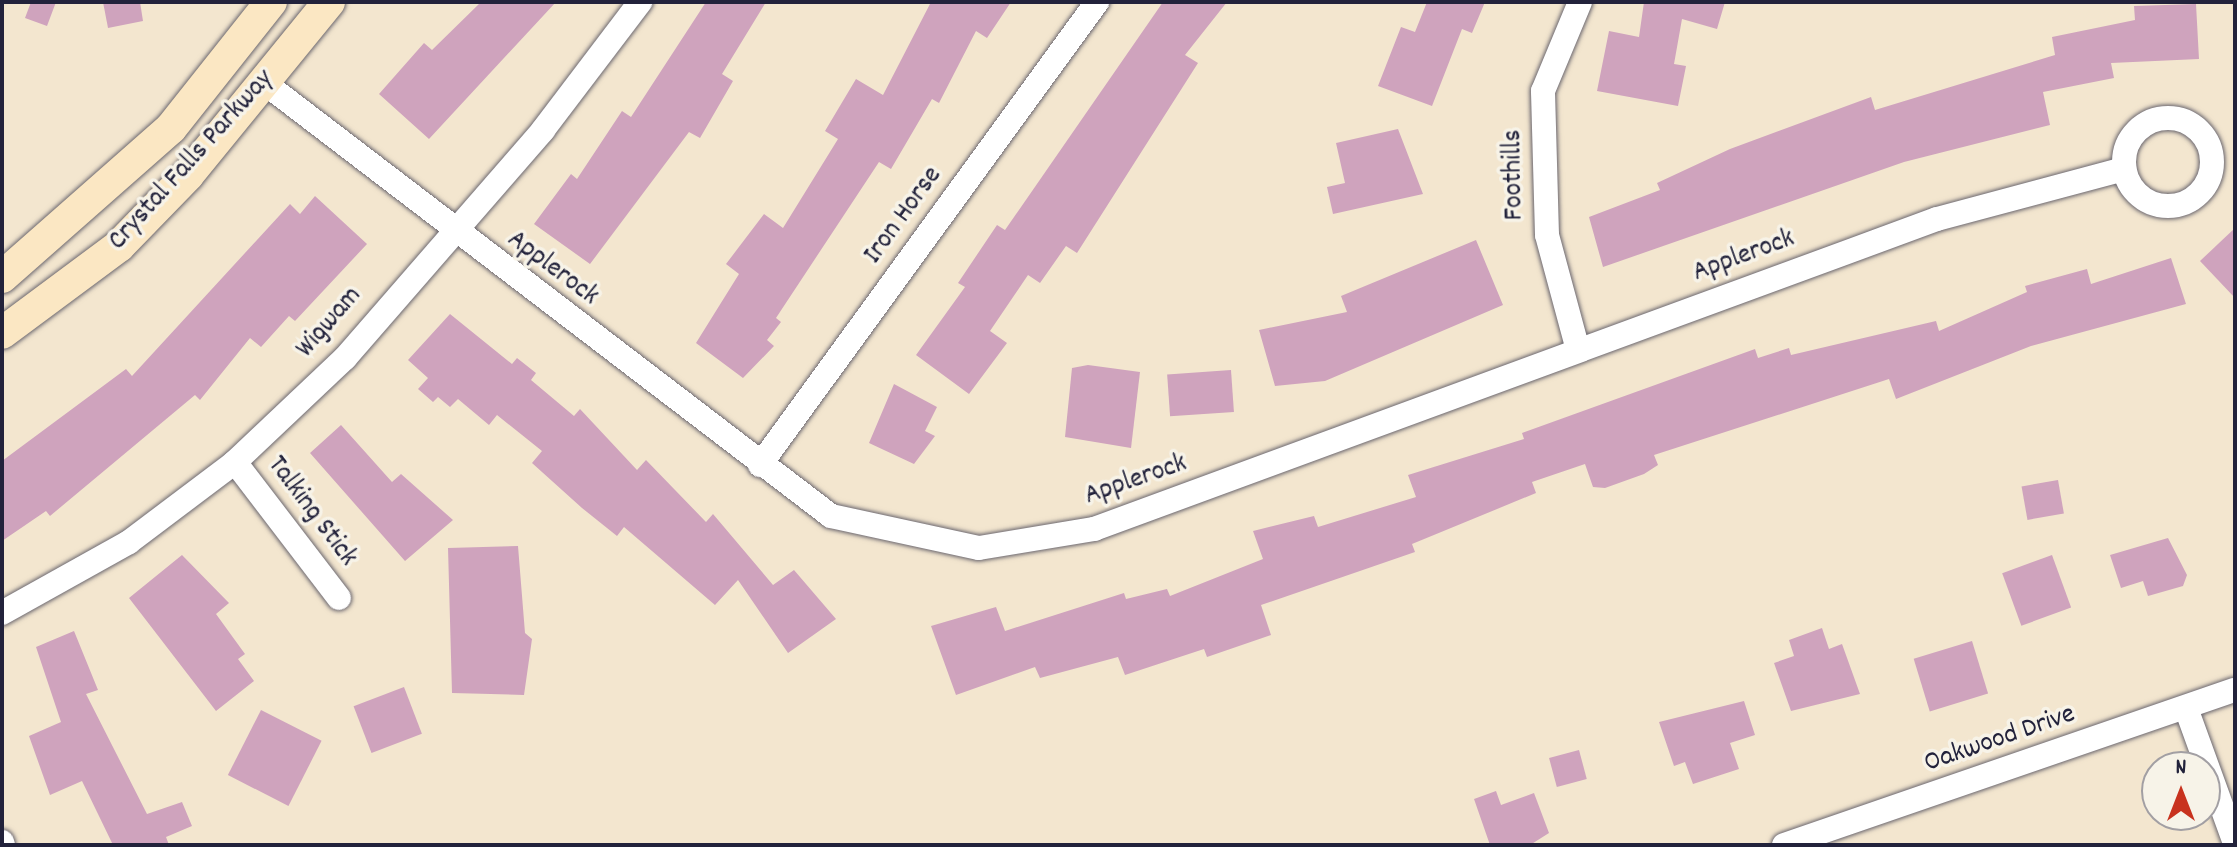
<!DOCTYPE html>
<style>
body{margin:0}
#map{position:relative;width:2237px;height:847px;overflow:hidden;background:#f3e6cf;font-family:Dekko,sans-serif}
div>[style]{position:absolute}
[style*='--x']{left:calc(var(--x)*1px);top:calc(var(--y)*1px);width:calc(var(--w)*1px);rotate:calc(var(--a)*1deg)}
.building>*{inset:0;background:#cfa3bd;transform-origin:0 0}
.roads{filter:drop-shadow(0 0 2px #6b676f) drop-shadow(0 0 2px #6b676f)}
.street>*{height:24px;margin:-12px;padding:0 12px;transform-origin:12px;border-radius:12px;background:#fff}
.street>.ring{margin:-12px;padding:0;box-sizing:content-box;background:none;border:24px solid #fff;border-radius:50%}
.secondary>*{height:32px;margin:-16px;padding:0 16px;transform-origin:16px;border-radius:16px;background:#fbe7c3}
span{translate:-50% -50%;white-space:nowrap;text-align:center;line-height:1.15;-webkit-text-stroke:7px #f7f3e8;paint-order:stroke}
.street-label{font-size:28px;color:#22223b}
.frame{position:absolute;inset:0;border:4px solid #22223b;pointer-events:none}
.north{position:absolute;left:2141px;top:751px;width:80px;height:80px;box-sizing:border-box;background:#f7f3e8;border:2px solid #a29fa3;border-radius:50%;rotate:0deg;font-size:22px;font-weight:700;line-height:32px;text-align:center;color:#22223b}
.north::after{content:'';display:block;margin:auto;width:28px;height:36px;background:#c8321e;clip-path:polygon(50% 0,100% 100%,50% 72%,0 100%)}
</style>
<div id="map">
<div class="building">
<div style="clip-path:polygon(31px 2px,56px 2px,47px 26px,25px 18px)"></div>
<div style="clip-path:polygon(103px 2px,140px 2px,143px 21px,108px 28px)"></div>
<div style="clip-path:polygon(481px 2px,556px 2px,429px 139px,379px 94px,424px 43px,432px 50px)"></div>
<div style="clip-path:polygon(706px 2px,766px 2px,722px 74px,733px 81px,700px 138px,689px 132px,590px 264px,534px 224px,571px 174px,577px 179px,622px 111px,631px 117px)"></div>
<div style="clip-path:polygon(931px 2px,1011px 2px,987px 38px,976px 31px,939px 103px,932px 99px,891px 169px,879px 162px,776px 318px,781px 322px,767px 340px,774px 346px,743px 378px,696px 343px,739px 274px,726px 264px,764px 214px,783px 228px,838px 139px,825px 131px,856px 79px,883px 95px)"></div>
<div style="clip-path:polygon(1163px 2px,1227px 2px,1185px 55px,1198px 63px,1077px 253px,1066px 246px,1040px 283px,1028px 275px,990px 331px,1007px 343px,969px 394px,916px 355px,965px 287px,958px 283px,997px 225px,1005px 230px)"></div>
<div style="clip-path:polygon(1427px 2px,1485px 2px,1472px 33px,1462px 29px,1432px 106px,1378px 86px,1401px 27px,1415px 32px)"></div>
<div style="clip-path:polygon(1644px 2px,1725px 2px,1717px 29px,1682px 19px,1674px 64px,1686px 66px,1678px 106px,1597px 91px,1609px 31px,1639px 37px)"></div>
<div style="clip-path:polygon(2196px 4px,2199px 59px,2111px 63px,2114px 78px,2043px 92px,2050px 125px,1904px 162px,1603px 267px,1589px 217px,1660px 190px,1657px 183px,1730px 149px,1871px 97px,1875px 110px,2055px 55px,2052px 37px,2135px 20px,2134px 6px)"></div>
<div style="clip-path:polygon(1398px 129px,1423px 194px,1333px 214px,1327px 187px,1345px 183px,1336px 143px)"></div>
<div style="clip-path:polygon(315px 196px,367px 244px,295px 321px,289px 316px,261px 347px,250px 338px,200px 400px,195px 395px,50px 516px,46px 511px,2px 541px,2px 461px,126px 369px,132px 376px,290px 204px,300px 214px)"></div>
<div style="clip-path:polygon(2235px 228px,2235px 298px,2200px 261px)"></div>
<div style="clip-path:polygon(1476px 240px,1503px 305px,1325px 381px,1275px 386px,1259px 330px,1347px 312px,1341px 296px)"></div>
<div style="clip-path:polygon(2171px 258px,2186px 304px,2031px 346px,1896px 399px,1889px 379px,1654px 455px,1658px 465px,1644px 474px,1605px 488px,1593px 487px,1585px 464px,1532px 482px,1536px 493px,1412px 544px,1415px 552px,1261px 605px,1271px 635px,1207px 657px,1204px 649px,1125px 675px,1118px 657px,1040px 678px,1035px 667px,956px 695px,931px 626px,996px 607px,1005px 631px,1124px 593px,1126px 599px,1167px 589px,1170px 596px,1263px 559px,1253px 531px,1314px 516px,1318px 527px,1416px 497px,1408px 475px,1524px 439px,1522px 433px,1755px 349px,1758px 358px,1789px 348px,1791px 355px,1936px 321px,1939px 331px,2027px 292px,2025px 286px,2087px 269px,2091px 284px)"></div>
<div style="clip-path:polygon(450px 314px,512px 364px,517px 358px,536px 373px,531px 380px,574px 416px,580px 409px,637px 470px,646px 460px,706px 522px,713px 514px,773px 585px,794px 570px,836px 619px,788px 653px,738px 580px,715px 605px,624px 527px,617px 536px,582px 508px,532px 463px,542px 451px,497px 415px,489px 425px,458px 399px,450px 407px,438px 397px,433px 402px,418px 389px,428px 378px,408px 360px)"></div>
<div style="clip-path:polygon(1088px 365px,1140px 372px,1131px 448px,1065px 437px,1072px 368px)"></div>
<div style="left:1231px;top:370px;width:42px;height:64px;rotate:86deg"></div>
<div style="clip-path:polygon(894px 384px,937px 407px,925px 431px,935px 436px,914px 464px,869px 443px)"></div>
<div style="clip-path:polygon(341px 425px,392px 482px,401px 474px,453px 520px,405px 561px,310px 453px)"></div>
<div style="left:2058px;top:480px;width:34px;height:37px;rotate:80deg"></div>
<div style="clip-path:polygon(2168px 538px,2187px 575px,2183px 586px,2148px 596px,2143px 581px,2121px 588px,2110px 555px)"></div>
<div style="clip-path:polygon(518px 546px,525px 633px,532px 639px,524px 695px,452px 693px,448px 548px)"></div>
<div style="clip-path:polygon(182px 555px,229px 603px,216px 614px,245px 654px,238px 659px,254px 681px,216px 711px,129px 598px)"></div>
<div style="left:2052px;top:555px;width:56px;height:53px;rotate:70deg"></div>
<div style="clip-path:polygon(1822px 628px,1829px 649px,1842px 644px,1860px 694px,1791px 711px,1774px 663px,1794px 656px,1789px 640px)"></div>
<div style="clip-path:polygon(74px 631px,98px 690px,86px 694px,147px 814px,182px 802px,192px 826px,166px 837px,169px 845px,113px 845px,82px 781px,50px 795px,29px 736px,61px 722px,36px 647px)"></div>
<div style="left:1972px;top:641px;width:55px;height:61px;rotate:73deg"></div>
<div style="left:404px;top:687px;width:50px;height:54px;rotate:69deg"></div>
<div style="clip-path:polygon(1744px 701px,1755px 735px,1730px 743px,1739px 769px,1693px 784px,1685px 762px,1674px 766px,1659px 722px)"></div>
<div style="left:261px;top:710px;width:68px;height:73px;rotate:27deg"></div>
<div style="left:1579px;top:750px;width:30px;height:31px;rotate:75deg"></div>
<div style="clip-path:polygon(1496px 791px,1501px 805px,1534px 793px,1549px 833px,1530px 845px,1490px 845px,1474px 799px)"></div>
</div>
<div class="roads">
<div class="street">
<div style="--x:266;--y:84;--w:711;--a:37.4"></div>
<div style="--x:831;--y:516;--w:151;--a:12.2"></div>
<div style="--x:979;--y:548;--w:117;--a:-9.4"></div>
<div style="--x:1094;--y:529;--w:898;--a:-20.19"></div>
<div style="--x:1937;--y:219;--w:194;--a:-15"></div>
<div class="ring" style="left:2124px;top:118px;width:64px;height:64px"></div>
<div style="--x:1578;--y:350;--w:119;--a:-105.1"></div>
<div style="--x:1547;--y:235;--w:144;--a:-91.6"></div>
<div style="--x:1543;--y:91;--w:96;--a:-67.4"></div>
<div style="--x:235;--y:462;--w:171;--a:52.6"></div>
<div style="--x:760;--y:465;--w:573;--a:-53.95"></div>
<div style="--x:2;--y:613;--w:145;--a:-29.2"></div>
<div style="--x:129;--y:542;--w:133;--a:-37"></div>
<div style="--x:235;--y:462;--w:151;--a:-43.4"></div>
<div style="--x:345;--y:358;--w:302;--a:-49"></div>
<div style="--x:543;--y:130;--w:161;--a:-52.8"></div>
<div style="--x:2186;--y:708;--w:144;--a:70.1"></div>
<div style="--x:2;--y:842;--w:3;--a:72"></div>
<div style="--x:1784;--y:845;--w:477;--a:-19"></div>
</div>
<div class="secondary">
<div style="--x:2;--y:277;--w:225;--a:-41.4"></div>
<div style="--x:171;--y:128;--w:161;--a:-51.6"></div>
<div style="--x:2;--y:333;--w:146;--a:-36.6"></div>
<div style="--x:119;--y:246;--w:99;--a:-45.8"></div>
<div style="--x:188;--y:175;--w:223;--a:-50.8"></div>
</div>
</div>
<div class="street-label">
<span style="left:192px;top:161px;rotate:-48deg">Crystal Falls Parkway</span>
<span style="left:1515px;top:175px;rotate:-91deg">Foothills</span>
<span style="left:904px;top:216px;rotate:-54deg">Iron Horse</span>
<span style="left:1744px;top:257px;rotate:-20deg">Applerock</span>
<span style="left:552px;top:269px;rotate:37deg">Applerock</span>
<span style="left:330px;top:323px;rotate:-49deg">Wigwam</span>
<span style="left:1136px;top:481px;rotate:-19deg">Applerock</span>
<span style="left:311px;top:512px;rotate:53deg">Talking Stick</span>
<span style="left:2000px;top:740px;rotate:-19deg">Oakwood Drive</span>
</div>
<div class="frame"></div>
<div class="north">N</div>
</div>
